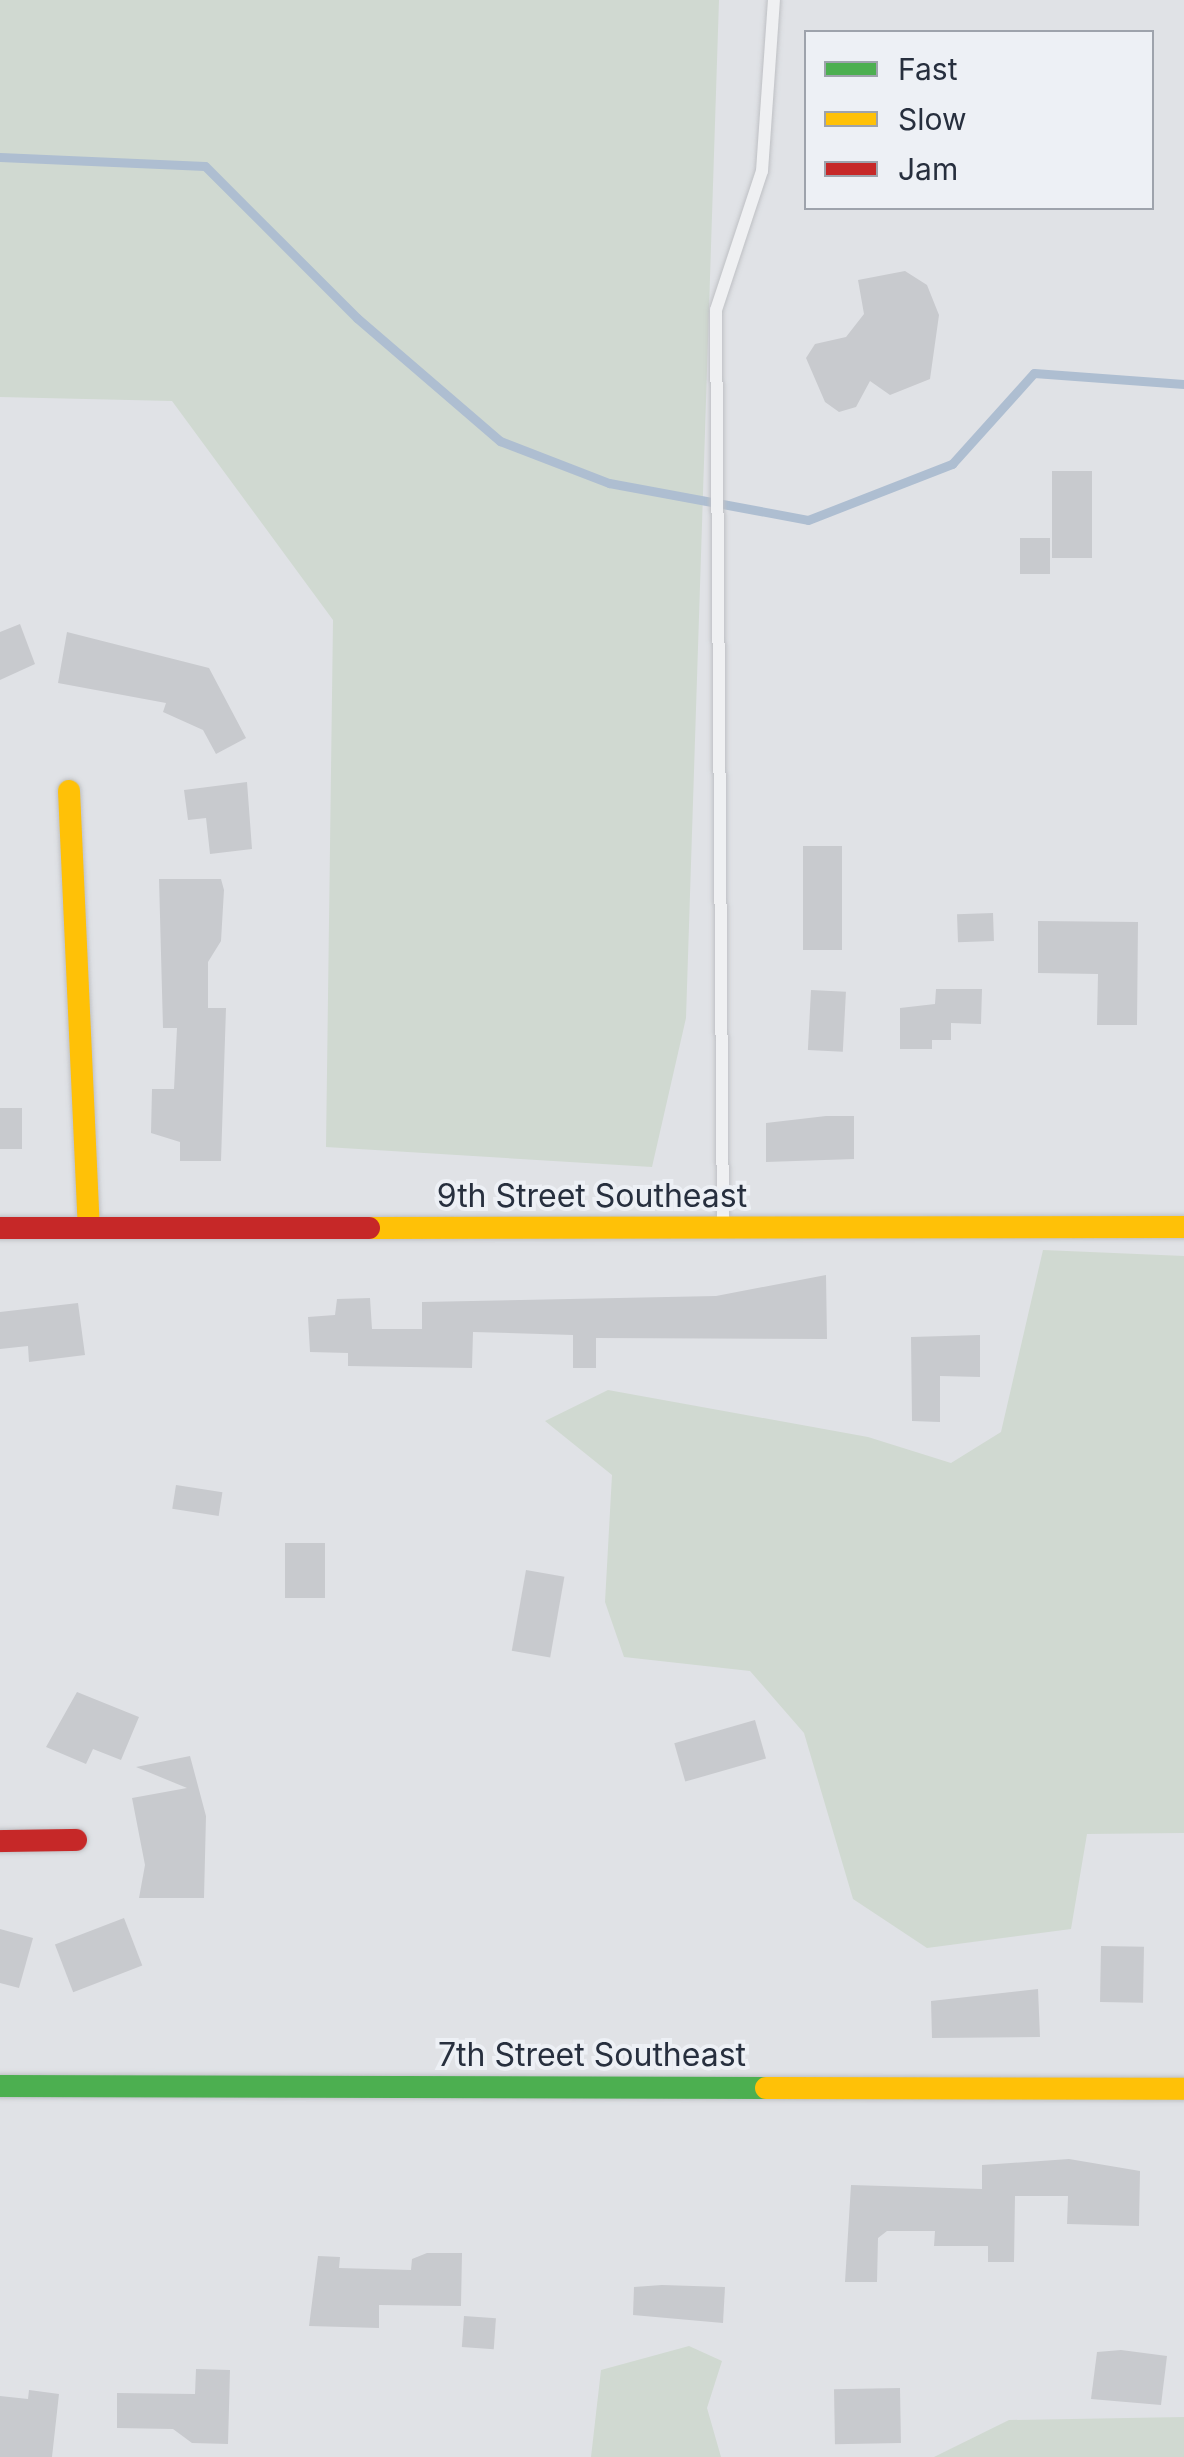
<!DOCTYPE html>
<style>
body{margin:0}
#map{position:relative;width:1184px;height:2457px;overflow:hidden;background:#e0e2e6;font-family:Inter,sans-serif}
div>[style]{position:absolute}
[style*='--x']{left:calc(var(--x)*1px);top:calc(var(--y)*1px);width:calc(var(--w)*1px);rotate:calc(var(--a)*1deg)}
.green>*{inset:0;background:#d0d9d1}
.stream>*{height:9px;margin:-4.5px;padding:0 4.5px;transform-origin:4.5px;border-radius:4.5px;background:#aebed1}
.building>*{inset:0;background:#c8cace;transform-origin:0 0}
.roads{filter:drop-shadow(0 0 2px #bec0c4) drop-shadow(0 0 2px #bec0c4)}
.lane>*{height:12px;margin:-6px;padding:0 6px;transform-origin:6px;border-radius:6px;background:#eff0f2}
.fast>*{height:22px;margin:-11px;padding:0 11px;transform-origin:11px;border-radius:11px;background:#4caf50}
.slow>*{height:22px;margin:-11px;padding:0 11px;transform-origin:11px;border-radius:11px;background:#ffc107}
.jam>*{height:22px;margin:-11px;padding:0 11px;transform-origin:11px;border-radius:11px;background:#c62828}
span{translate:-50% -50%;white-space:nowrap;text-align:center;line-height:1.15;-webkit-text-stroke:8px #edf0f5;paint-order:stroke}
.street-label{font-size:32px;color:#272f3e}
.legend{position:absolute;left:804px;top:30px;width:350px;height:180px;box-sizing:border-box;background:#edf0f5;border:2px solid #9ea3ac;margin:0;padding:12px 18px;list-style:none;font-size:30px;color:#272f3e}
.legend li{display:flex;align-items:center;gap:20px;height:50px}
.legend b{width:50px;border:2px solid #9ea3ac}
</style>
<div id="map">
<div class="green">
<div style="clip-path:polygon(0 0,719px 0,686px 1018px,652px 1167px,326px 1147px,333px 620px,172px 401px,0 397px)"></div>
<div style="clip-path:polygon(1043px 1250px,1184px 1256px,1184px 1833px,1087px 1834px,1071px 1929px,927px 1948px,853px 1899px,804px 1733px,750px 1671px,624px 1657px,605px 1602px,612px 1475px,545px 1421px,608px 1390px,868px 1437px,951px 1463px,1001px 1432px)"></div>
<div style="clip-path:polygon(689px 2346px,722px 2361px,707px 2408px,721px 2457px,591px 2457px,601px 2370px)"></div>
<div style="clip-path:polygon(1184px 2417px,1184px 2457px,934px 2457px,1009px 2420px)"></div>
</div>
<div class="stream">
<div style="--x:0;--y:157;--w:205;--a:2.5"></div>
<div style="--x:205;--y:166;--w:215;--a:45"></div>
<div style="--x:357;--y:318;--w:189;--a:40.7"></div>
<div style="--x:500;--y:441;--w:117;--a:21.1"></div>
<div style="--x:609;--y:483;--w:202;--a:10.5"></div>
<div style="--x:808;--y:520;--w:155;--a:-21.3"></div>
<div style="--x:952;--y:464;--w:122;--a:-48"></div>
<div style="--x:1034;--y:373;--w:150;--a:4.2"></div>
</div>
<div class="building">
<div style="clip-path:polygon(905px 271px,927px 285px,939px 315px,930px 379px,890px 395px,870px 381px,856px 407px,839px 412px,825px 402px,806px 358px,815px 344px,846px 337px,864px 314px,858px 280px)"></div>
<div style="left:1052px;top:471px;width:40px;height:87px"></div>
<div style="left:1020px;top:538px;width:30px;height:36px"></div>
<div style="clip-path:polygon(20px 624px,35px 664px,0 680px,0 632px)"></div>
<div style="clip-path:polygon(67px 632px,209px 668px,246px 738px,216px 754px,203px 730px,163px 712px,166px 703px,58px 683px)"></div>
<div style="clip-path:polygon(247px 782px,252px 849px,210px 854px,206px 818px,188px 820px,184px 790px)"></div>
<div style="left:803px;top:846px;width:39px;height:104px"></div>
<div style="clip-path:polygon(159px 879px,221px 879px,224px 890px,221px 941px,208px 962px,208px 1008px,226px 1008px,221px 1161px,180px 1161px,180px 1142px,151px 1133px,152px 1089px,174px 1089px,177px 1028px,163px 1028px)"></div>
<div style="left:993px;top:913px;width:28px;height:36px;rotate:88deg"></div>
<div style="clip-path:polygon(1038px 921px,1138px 922px,1137px 1025px,1097px 1025px,1098px 974px,1038px 973px)"></div>
<div style="clip-path:polygon(936px 989px,982px 989px,981px 1024px,951px 1023px,951px 1040px,932px 1040px,932px 1049px,900px 1049px,900px 1008px,935px 1004px)"></div>
<div style="left:811px;top:990px;width:35px;height:60px;rotate:3deg"></div>
<div style="left:0;top:1108px;width:22px;height:41px"></div>
<div style="clip-path:polygon(826px 1116px,854px 1116px,854px 1159px,766px 1162px,766px 1123px)"></div>
<div style="clip-path:polygon(826px 1275px,827px 1339px,596px 1338px,596px 1368px,573px 1368px,573px 1335px,473px 1332px,472px 1368px,348px 1366px,348px 1353px,310px 1352px,308px 1317px,335px 1315px,337px 1299px,370px 1298px,372px 1329px,422px 1329px,422px 1302px,716px 1296px)"></div>
<div style="clip-path:polygon(78px 1303px,85px 1355px,29px 1362px,28px 1346px,0 1349px,0 1312px)"></div>
<div style="clip-path:polygon(980px 1335px,980px 1377px,940px 1376px,940px 1422px,912px 1421px,911px 1337px)"></div>
<div style="left:176px;top:1485px;width:47px;height:24px;rotate:9deg"></div>
<div style="left:285px;top:1543px;width:40px;height:55px"></div>
<div style="left:526px;top:1570px;width:39px;height:82px;rotate:10deg"></div>
<div style="clip-path:polygon(77px 1692px,139px 1717px,121px 1760px,93px 1749px,86px 1764px,46px 1747px)"></div>
<div style="left:755px;top:1720px;width:40px;height:84px;rotate:74deg"></div>
<div style="clip-path:polygon(190px 1756px,206px 1816px,204px 1898px,139px 1898px,145px 1865px,132px 1798px,187px 1788px,136px 1767px)"></div>
<div style="left:124px;top:1918px;width:51px;height:74px;rotate:69deg"></div>
<div style="clip-path:polygon(0 1929px,33px 1938px,19px 1988px,0 1983px)"></div>
<div style="left:1101px;top:1946px;width:43px;height:56px;rotate:1deg"></div>
<div style="clip-path:polygon(1038px 1989px,1040px 2037px,932px 2038px,931px 2001px)"></div>
<div style="clip-path:polygon(1069px 2159px,1140px 2171px,1139px 2226px,1067px 2224px,1068px 2196px,1015px 2196px,1014px 2262px,988px 2262px,988px 2246px,934px 2246px,935px 2231px,887px 2231px,878px 2238px,877px 2282px,845px 2282px,851px 2185px,982px 2189px,982px 2165px)"></div>
<div style="clip-path:polygon(427px 2253px,462px 2253px,461px 2306px,379px 2305px,379px 2328px,309px 2326px,318px 2256px,340px 2257px,339px 2268px,411px 2270px,412px 2259px)"></div>
<div style="clip-path:polygon(662px 2285px,725px 2287px,723px 2323px,633px 2315px,634px 2287px)"></div>
<div style="left:464px;top:2316px;width:32px;height:31px;rotate:4deg"></div>
<div style="clip-path:polygon(1121px 2350px,1167px 2356px,1161px 2405px,1091px 2399px,1097px 2352px)"></div>
<div style="clip-path:polygon(196px 2369px,230px 2370px,228px 2444px,192px 2443px,173px 2429px,117px 2428px,117px 2393px,195px 2394px)"></div>
<div style="left:900px;top:2388px;width:55px;height:66px;rotate:89deg"></div>
<div style="clip-path:polygon(29px 2390px,59px 2394px,52px 2457px,0 2457px,0 2396px,28px 2399px)"></div>
</div>
<div class="roads">
<div class="lane">
<div style="--x:723;--y:1227;--w:917;--a:-90.44"></div>
<div style="--x:716;--y:310;--w:146;--a:-71.7"></div>
<div style="--x:762;--y:171;--w:171;--a:-86"></div>
</div>
<div class="fast">
<div style="--x:0;--y:2086;--w:766;--a:0.15"></div>
</div>
<div class="slow">
<div style="--x:69;--y:791;--w:435;--a:87.4"></div>
<div style="--x:369;--y:1228;--w:815;--a:-0.07"></div>
<div style="--x:766;--y:2088;--w:418;--a:0.1"></div>
</div>
<div class="jam">
<div style="--x:0;--y:1228;--w:369;--a:0"></div>
<div style="--x:0;--y:1841;--w:76;--a:-0.8"></div>
</div>
</div>
<div class="street-label">
<span style="left:592px;top:1196px">9th Street Southeast</span>
<span style="left:592px;top:2055px">7th Street Southeast</span>
</div>
<ul class="legend">
<li><b style="height:12px;background:#4caf50"></b>Fast</li>
<li><b style="height:12px;background:#ffc107"></b>Slow</li>
<li><b style="height:12px;background:#c62828"></b>Jam</li>
</ul>
</div>
